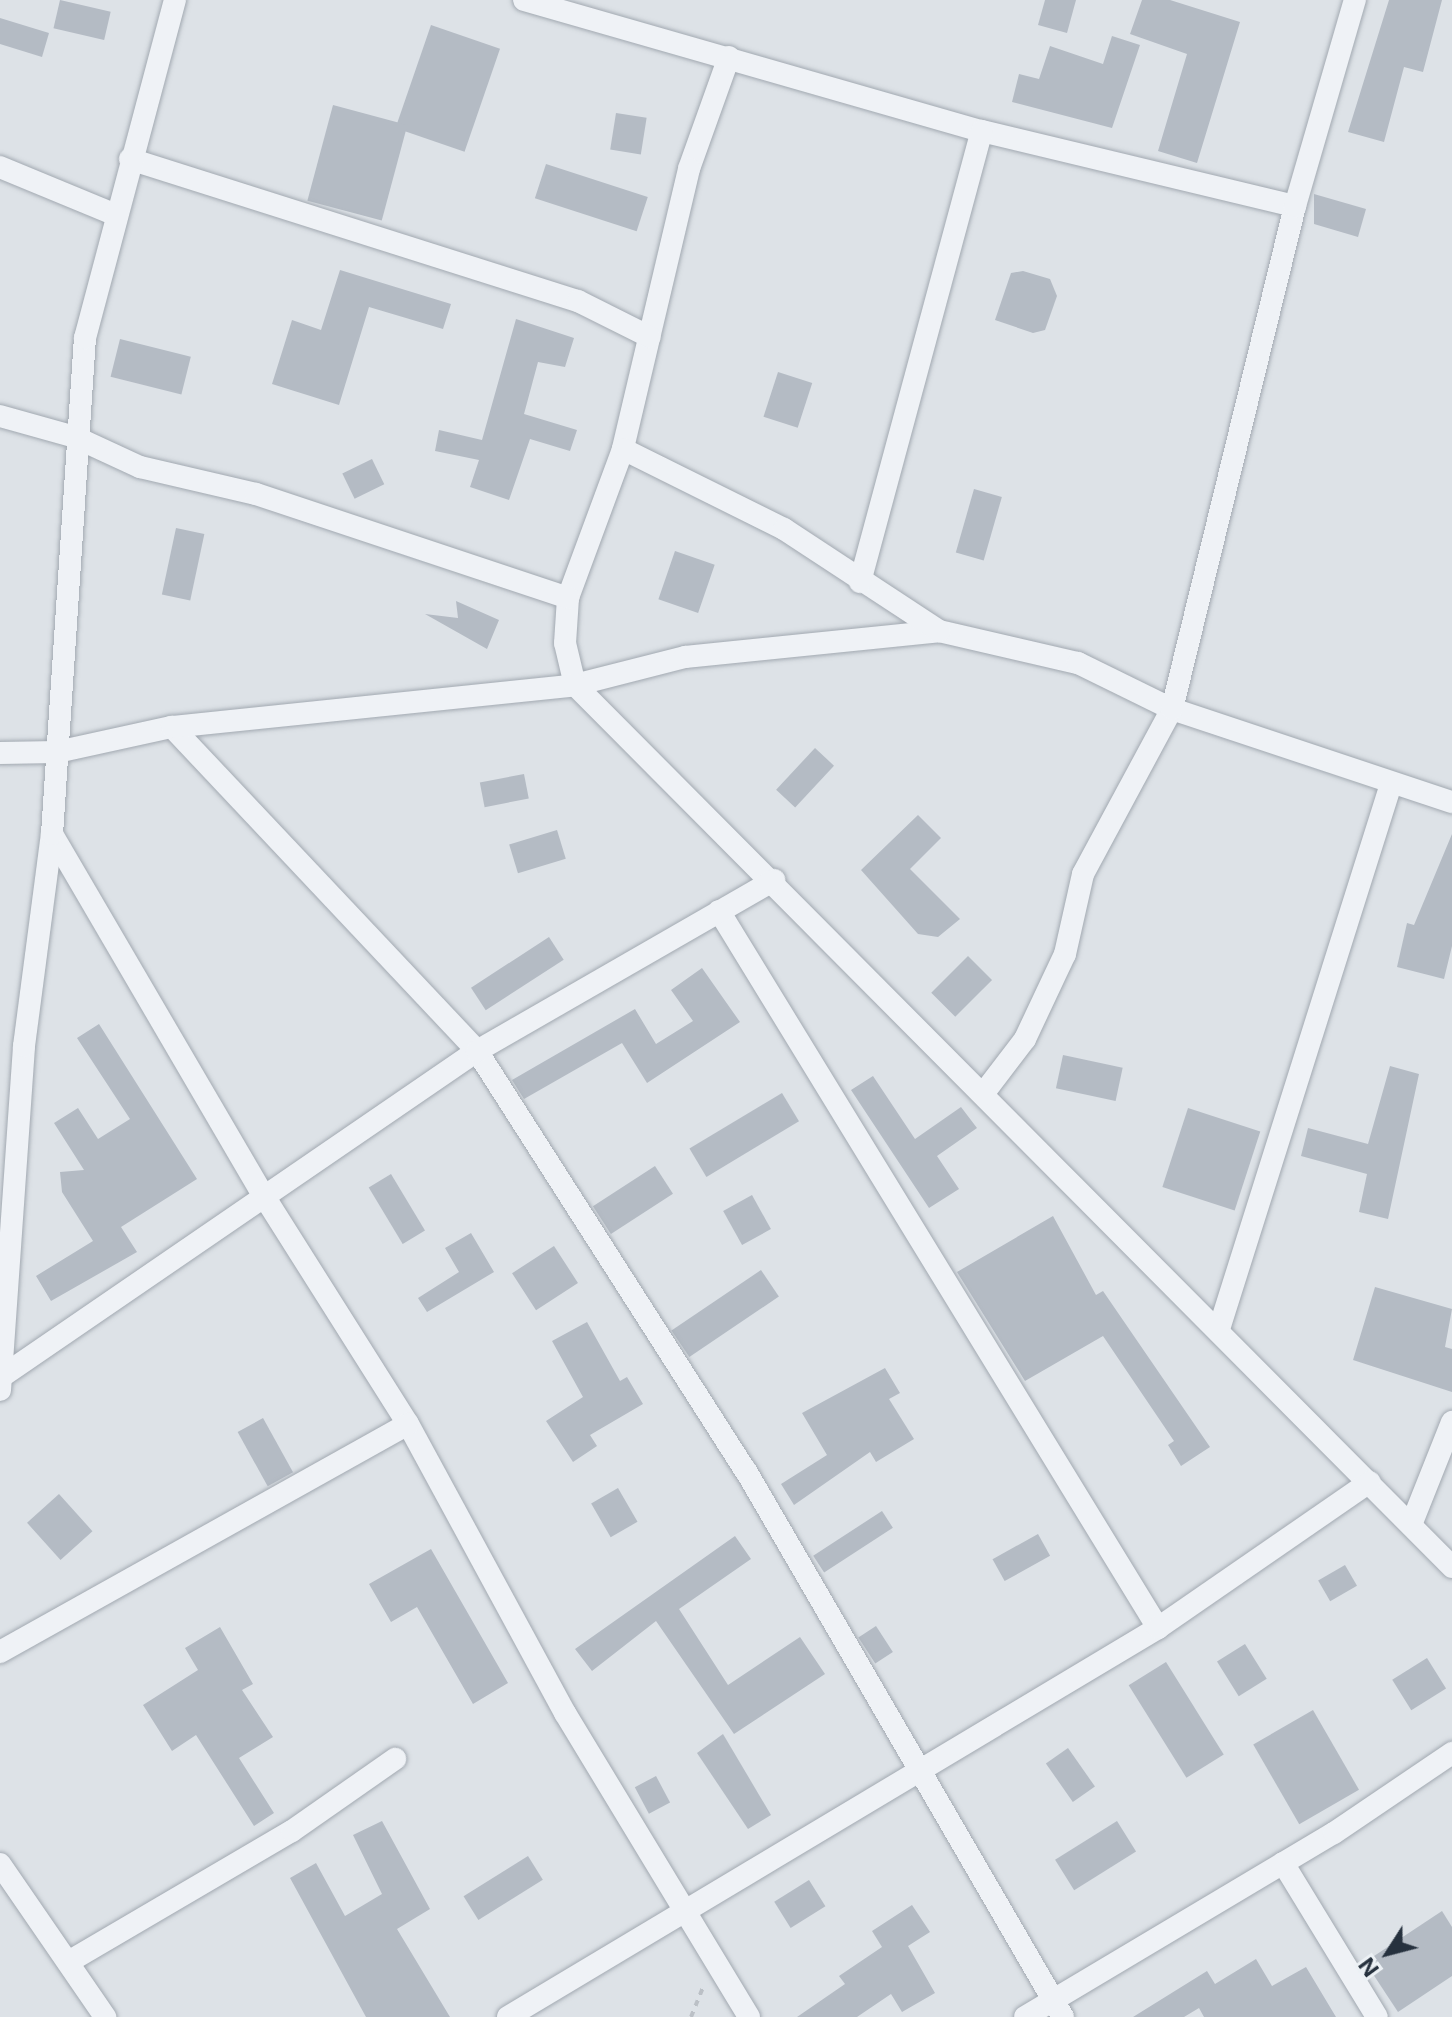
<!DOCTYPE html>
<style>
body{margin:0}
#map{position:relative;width:1452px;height:2017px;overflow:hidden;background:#dde2e7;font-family:Inter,sans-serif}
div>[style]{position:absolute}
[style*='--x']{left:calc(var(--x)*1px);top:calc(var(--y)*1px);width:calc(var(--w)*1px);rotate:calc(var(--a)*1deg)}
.building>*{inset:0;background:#b4bbc4;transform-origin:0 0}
.path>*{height:4px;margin-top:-2px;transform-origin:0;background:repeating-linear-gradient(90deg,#bbc0c6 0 6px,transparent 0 12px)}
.roads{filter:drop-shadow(0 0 2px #a2a9b1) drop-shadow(0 0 2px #a2a9b1)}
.street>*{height:22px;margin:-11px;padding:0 11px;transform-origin:11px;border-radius:11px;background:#eff2f6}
span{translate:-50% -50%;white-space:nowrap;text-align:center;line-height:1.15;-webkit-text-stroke:6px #ecf1f5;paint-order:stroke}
.north{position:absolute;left:1348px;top:1913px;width:80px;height:80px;-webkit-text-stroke:6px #ecf1f5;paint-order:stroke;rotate:234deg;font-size:22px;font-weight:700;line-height:32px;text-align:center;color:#26313e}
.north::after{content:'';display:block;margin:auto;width:28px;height:36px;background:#26313e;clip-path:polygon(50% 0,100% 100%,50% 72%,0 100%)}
</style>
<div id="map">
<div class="building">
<div style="left:60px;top:0;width:52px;height:29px;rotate:13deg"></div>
<div style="clip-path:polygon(1045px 0,1076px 0,1067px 33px,1038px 25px)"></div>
<div style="clip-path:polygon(1142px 0,1170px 0,1240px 22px,1197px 163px,1158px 151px,1187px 54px,1130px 34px)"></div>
<div style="clip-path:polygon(1389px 0,1442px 0,1423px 72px,1404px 67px,1384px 142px,1348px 132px)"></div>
<div style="clip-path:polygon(0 18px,49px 33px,42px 57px,0 44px)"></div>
<div style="left:431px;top:25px;width:73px;height:109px;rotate:19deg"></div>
<div style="clip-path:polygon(1112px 36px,1140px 45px,1112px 128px,1012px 102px,1019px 74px,1039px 79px,1050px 46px,1103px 64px)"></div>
<div style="left:333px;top:105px;width:77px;height:99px;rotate:15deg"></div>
<div style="left:616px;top:113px;width:31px;height:37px;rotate:9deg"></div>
<div style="left:546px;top:164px;width:107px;height:36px;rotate:18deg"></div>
<div style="clip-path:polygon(1314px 194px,1366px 209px,1358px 237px,1314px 224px)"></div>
<div style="clip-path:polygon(340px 270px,451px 304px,443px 329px,369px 307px,339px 405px,272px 384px,292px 320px,321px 330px)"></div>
<div style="clip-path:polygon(1023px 271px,1050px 279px,1057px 296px,1045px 330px,1033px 333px,995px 320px,1011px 273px)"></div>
<div style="clip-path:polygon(516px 319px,574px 338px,565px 367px,538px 362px,524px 414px,577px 430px,570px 451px,530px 439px,509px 500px,470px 487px,479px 460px,435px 451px,439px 430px,482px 440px)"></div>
<div style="left:120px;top:339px;width:73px;height:39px;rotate:14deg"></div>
<div style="left:778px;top:372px;width:36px;height:47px;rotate:18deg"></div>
<div style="left:372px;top:459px;width:28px;height:33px;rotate:64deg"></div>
<div style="left:974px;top:489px;width:29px;height:66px;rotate:16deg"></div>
<div style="left:176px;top:528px;width:29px;height:68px;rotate:12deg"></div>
<div style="left:675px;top:551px;width:42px;height:51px;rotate:19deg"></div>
<div style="clip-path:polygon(456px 601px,499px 620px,487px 649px,425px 614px,458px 618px)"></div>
<div style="left:815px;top:748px;width:26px;height:57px;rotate:43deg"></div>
<div style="left:524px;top:774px;width:25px;height:45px;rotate:79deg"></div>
<div style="clip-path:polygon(918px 815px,941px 838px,910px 869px,960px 919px,938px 937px,918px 934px,861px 870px)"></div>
<div style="left:557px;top:830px;width:30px;height:50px;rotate:73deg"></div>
<div style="clip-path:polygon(1452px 834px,1452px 946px,1444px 979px,1397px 967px,1407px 923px,1414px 925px)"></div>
<div style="left:549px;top:937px;width:27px;height:93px;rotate:57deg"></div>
<div style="left:968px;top:956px;width:34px;height:52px;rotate:45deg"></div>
<div style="clip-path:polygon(702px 968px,740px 1022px,647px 1083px,622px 1043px,524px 1099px,512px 1080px,635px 1009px,656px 1044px,693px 1021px,671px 990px)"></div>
<div style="clip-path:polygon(99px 1024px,197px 1179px,121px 1227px,137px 1252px,51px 1301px,36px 1276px,93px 1241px,62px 1192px,60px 1172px,84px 1170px,54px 1123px,78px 1108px,98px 1139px,130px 1119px,77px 1038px)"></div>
<div style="left:1063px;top:1055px;width:61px;height:34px;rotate:12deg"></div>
<div style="clip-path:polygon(1390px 1066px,1419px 1074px,1388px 1219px,1359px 1212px,1367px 1174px,1301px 1156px,1308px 1128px,1368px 1144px)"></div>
<div style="clip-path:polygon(873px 1076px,915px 1139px,961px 1107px,977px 1128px,937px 1156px,959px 1189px,929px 1208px,851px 1090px)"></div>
<div style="left:782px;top:1093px;width:33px;height:108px;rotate:59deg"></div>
<div style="left:1188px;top:1108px;width:76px;height:83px;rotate:18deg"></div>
<div style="left:655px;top:1166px;width:33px;height:74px;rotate:57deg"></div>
<div style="left:391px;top:1174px;width:66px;height:26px;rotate:59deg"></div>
<div style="left:752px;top:1195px;width:39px;height:33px;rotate:61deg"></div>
<div style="clip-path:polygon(1053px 1216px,1096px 1295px,1103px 1291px,1210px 1447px,1181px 1466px,1168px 1445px,1174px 1441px,1103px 1336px,1025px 1381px,957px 1272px)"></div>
<div style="clip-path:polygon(471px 1233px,494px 1272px,427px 1312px,418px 1298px,459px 1272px,445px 1248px)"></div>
<div style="left:554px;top:1246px;width:44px;height:50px;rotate:57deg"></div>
<div style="left:761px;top:1270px;width:32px;height:108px;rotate:56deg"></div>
<div style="clip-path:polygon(1375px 1287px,1452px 1309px,1445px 1347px,1452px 1349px,1452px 1392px,1353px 1360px)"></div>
<div style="clip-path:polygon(587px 1322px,620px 1381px,627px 1377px,643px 1404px,590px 1435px,597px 1446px,573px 1462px,546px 1421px,583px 1397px,552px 1341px)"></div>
<div style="clip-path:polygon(885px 1368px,900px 1393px,889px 1399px,914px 1439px,876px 1462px,870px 1452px,794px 1505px,781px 1484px,827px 1455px,802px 1413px)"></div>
<div style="left:263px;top:1418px;width:62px;height:29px;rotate:61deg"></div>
<div style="left:618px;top:1488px;width:39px;height:31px;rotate:60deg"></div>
<div style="left:59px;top:1494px;width:50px;height:43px;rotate:48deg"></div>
<div style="left:882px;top:1511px;width:20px;height:82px;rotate:57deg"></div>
<div style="left:1038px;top:1534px;width:25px;height:52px;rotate:61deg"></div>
<div style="clip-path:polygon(735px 1536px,751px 1559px,679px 1609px,728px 1685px,800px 1637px,825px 1674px,734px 1734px,656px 1621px,592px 1671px,575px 1649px)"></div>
<div style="clip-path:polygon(431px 1549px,508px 1683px,473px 1704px,417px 1607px,391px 1622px,369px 1584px)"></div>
<div style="left:1345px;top:1565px;width:24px;height:31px;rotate:60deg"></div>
<div style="left:876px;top:1626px;width:31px;height:21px;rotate:57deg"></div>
<div style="clip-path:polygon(220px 1627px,253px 1684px,242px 1690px,273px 1737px,239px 1758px,274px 1813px,254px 1826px,196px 1735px,172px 1751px,143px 1705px,198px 1670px,185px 1648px)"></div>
<div style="left:1245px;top:1644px;width:41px;height:33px;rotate:58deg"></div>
<div style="left:1427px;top:1658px;width:36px;height:41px;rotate:58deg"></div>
<div style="left:1166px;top:1662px;width:109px;height:44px;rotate:58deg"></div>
<div style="left:1313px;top:1710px;width:92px;height:69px;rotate:60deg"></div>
<div style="clip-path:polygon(723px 1734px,771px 1815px,748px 1829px,697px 1753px)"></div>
<div style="left:1068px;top:1748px;width:47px;height:27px;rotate:55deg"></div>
<div style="left:656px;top:1776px;width:30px;height:24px;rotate:62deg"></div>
<div style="clip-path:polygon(382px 1821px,430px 1909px,397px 1929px,450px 2017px,366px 2017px,290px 1878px,316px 1863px,345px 1916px,382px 1894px,353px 1835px)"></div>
<div style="left:1117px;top:1821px;width:36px;height:73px;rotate:58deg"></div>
<div style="left:528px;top:1856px;width:28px;height:76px;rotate:58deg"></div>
<div style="left:809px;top:1880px;width:31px;height:41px;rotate:58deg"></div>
<div style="clip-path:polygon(912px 1905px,930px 1932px,908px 1946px,935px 1993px,902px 2012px,891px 1994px,857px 2017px,797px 2017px,845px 1984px,839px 1976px,882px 1947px,872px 1931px)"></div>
<div style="clip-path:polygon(1442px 1911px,1452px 1927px,1452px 1976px,1398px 2012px,1365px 1962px)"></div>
<div style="clip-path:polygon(1256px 1959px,1272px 1986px,1306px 1967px,1336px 2017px,1204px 2017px,1199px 2008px,1184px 2017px,1133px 2017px,1207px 1971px,1215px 1984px)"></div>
</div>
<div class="path">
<div style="--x:691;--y:2017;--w:31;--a:-68"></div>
</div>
<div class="roads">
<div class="street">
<div style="--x:524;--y:0;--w:476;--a:16"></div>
<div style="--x:982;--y:131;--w:322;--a:13.5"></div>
<div style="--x:729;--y:57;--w:119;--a:109.7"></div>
<div style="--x:689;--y:169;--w:288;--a:103.3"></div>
<div style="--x:623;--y:449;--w:159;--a:110.3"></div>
<div style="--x:568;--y:598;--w:45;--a:93.8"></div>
<div style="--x:565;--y:643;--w:43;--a:76.6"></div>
<div style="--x:575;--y:685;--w:114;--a:-14.3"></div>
<div style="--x:685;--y:657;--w:255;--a:-5.8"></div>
<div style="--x:939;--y:631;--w:143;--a:13"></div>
<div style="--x:1078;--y:663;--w:105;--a:26.1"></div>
<div style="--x:1172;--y:709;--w:295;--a:18.4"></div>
<div style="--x:130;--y:159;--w:470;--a:17.6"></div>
<div style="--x:578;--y:301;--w:80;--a:26.6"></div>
<div style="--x:0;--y:167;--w:126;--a:22.5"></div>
<div style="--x:0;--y:416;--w:78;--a:15.6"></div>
<div style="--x:75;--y:437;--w:72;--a:24.8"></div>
<div style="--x:140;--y:467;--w:119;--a:13.1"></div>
<div style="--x:256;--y:494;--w:329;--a:18.4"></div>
<div style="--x:623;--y:449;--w:180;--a:26.4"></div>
<div style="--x:784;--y:529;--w:186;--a:33.3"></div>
<div style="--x:860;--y:582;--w:467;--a:-74.9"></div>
<div style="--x:172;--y:727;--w:445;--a:46.7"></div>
<div style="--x:477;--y:1051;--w:499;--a:57.4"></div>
<div style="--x:746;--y:1471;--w:631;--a:59.86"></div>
<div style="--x:0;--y:753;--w:57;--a:-1"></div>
<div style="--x:57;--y:752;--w:118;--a:-12.3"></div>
<div style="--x:172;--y:727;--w:405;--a:-5.9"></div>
<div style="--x:575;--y:685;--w:1244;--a:45.16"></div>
<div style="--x:52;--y:834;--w:416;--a:59.7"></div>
<div style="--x:262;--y:1193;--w:273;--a:57.7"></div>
<div style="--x:408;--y:1424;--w:329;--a:61.5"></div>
<div style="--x:565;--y:1713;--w:355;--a:58.8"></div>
<div style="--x:719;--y:911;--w:841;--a:58.52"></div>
<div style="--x:983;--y:1094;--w:69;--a:-52.6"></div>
<div style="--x:1025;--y:1039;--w:94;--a:-64.8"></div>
<div style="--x:1065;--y:954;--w:82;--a:-77.3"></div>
<div style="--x:1083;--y:874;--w:187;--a:-61.7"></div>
<div style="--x:1172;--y:709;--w:518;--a:-76.26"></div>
<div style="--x:1295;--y:206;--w:215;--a:-73.8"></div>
<div style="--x:1220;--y:1326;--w:568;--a:-72.49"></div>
<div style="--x:1;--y:1377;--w:577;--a:-34.41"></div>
<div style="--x:477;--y:1051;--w:343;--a:-29.9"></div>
<div style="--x:0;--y:1390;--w:345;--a:-86"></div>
<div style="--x:24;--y:1046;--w:214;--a:-82.5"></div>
<div style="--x:52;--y:834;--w:497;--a:-86.2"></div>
<div style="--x:85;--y:338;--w:350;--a:-75.1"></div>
<div style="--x:1411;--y:1525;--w:111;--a:-68.3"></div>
<div style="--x:0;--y:1652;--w:467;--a:-29.2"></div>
<div style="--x:1283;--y:1863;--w:180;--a:58.6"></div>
<div style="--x:0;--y:1864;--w:186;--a:55.5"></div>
<div style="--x:70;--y:1961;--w:257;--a:-30.4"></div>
<div style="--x:292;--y:1831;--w:126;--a:-35"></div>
<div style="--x:508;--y:2017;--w:758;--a:-30.9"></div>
<div style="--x:1158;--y:1628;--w:257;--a:-34.6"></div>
<div style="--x:1025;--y:2017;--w:360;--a:-30.8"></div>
<div style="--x:1334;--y:1833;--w:143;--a:-34.1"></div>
</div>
</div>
<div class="north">N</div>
</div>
